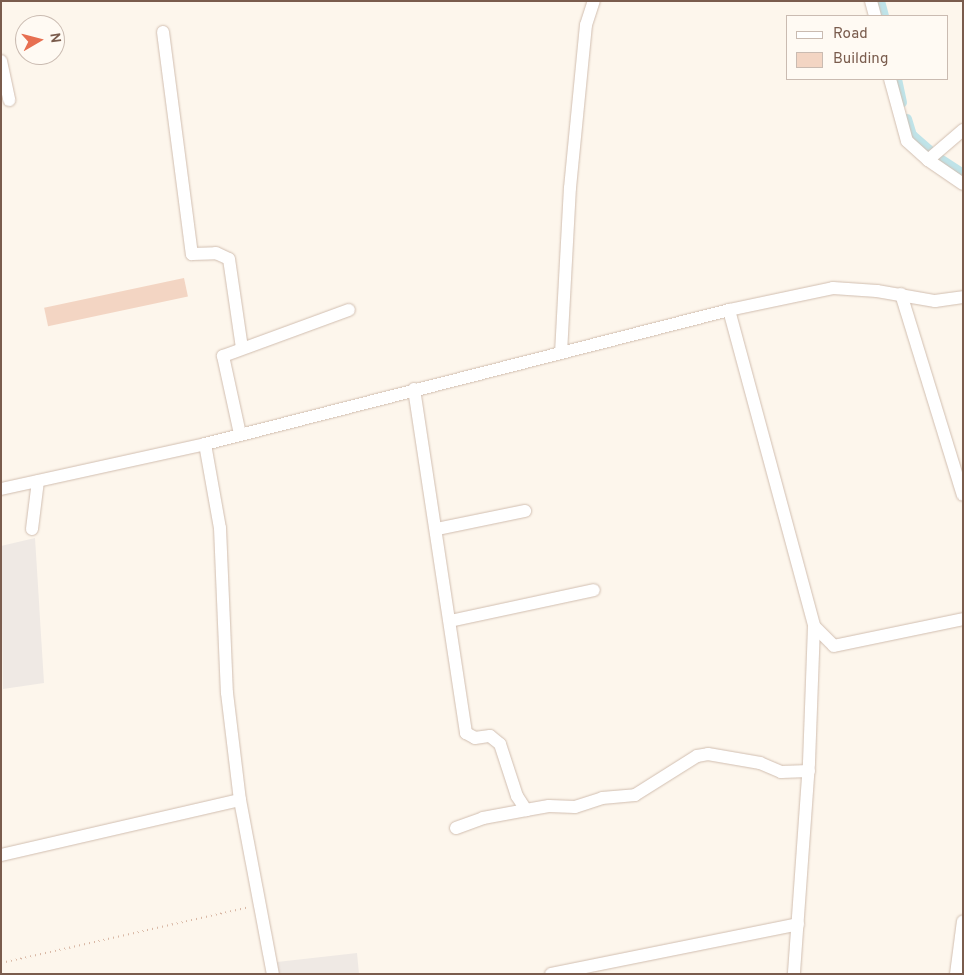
<!DOCTYPE html>
<style>
body{margin:0}
#map{position:relative;width:964px;height:975px;overflow:hidden;background:#fdf6ec;font-family:Overpass,sans-serif}
div>[style]{position:absolute}
[style*='--x']{left:calc(var(--x)*1px);top:calc(var(--y)*1px);width:calc(var(--w)*1px);rotate:calc(var(--a)*1deg)}
.industrial>*{inset:0;background:#efe9e4}
.canal>*{height:10px;margin:-5px;padding:0 5px;transform-origin:5px;border-radius:5px;background:#bfe3e8}
.building>*{inset:0;background:#f3d5c3;transform-origin:0 0}
.path>*{height:2px;margin-top:-1px;transform-origin:0;background:repeating-linear-gradient(90deg,#d9b8a5 0 1px,transparent 0 5px)}
.roads{filter:drop-shadow(0 0 1px #d1beb0) drop-shadow(0 0 1px #d1beb0)}
.minor>*{height:12px;margin:-6px;padding:0 6px;transform-origin:6px;border-radius:6px;background:#fff}
span{translate:-50% -50%;white-space:nowrap;text-align:center;line-height:1.15;-webkit-text-stroke:4.5px #fffaf3;paint-order:stroke}
.frame{position:absolute;inset:0;border:2px solid #7a5c4d;pointer-events:none}
.legend{position:absolute;left:786px;top:15px;width:162px;height:65px;box-sizing:border-box;background:#fffaf3;border:1px solid #cabbb1;margin:0;padding:6px 9px;list-style:none;font-size:15px;color:#7a5c4d}
.legend li{display:flex;align-items:center;gap:10px;height:25px}
.legend b{width:25px;border:1px solid #cabbb1}
.north{position:absolute;left:15px;top:15px;width:50px;height:50px;box-sizing:border-box;background:#fffaf3;border:1px solid #cabbb1;border-radius:50%;rotate:82deg;font-size:14px;font-weight:700;line-height:20px;text-align:center;color:#7a5c4d}
.north::after{content:'';display:block;margin:auto;width:18px;height:22px;background:#e76f51;clip-path:polygon(50% 0,100% 100%,50% 72%,0 100%)}
</style>
<div id="map">
<div class="industrial">
<div style="clip-path:polygon(35px 538px,44px 683px,3px 689px,1px 546px)"></div>
<div style="clip-path:polygon(357px 953px,359px 974px,279px 974px,277px 962px)"></div>
</div>
<div class="canal">
<div style="--x:880;--y:1;--w:16;--a:75"></div>
<div style="--x:897;--y:79;--w:24;--a:78"></div>
<div style="--x:907;--y:119;--w:17;--a:73"></div>
<div style="--x:912;--y:135;--w:33;--a:41"></div>
<div style="--x:937;--y:157;--w:31;--a:33"></div>
</div>
<div class="building">
<div style="left:184px;top:278px;width:19px;height:143px;rotate:78deg"></div>
</div>
<div class="path">
<div style="--x:1;--y:963;--w:255;--a:-12.7"></div>
</div>
<div class="roads">
<div class="minor">
<div style="--x:871;--y:1;--w:16;--a:75"></div>
<div style="--x:163;--y:32;--w:224;--a:82.6"></div>
<div style="--x:192;--y:254;--w:24;--a:-2"></div>
<div style="--x:216;--y:253;--w:14;--a:25"></div>
<div style="--x:229;--y:259;--w:90;--a:81.7"></div>
<div style="--x:1;--y:61;--w:40;--a:78"></div>
<div style="--x:890;--y:79;--w:64;--a:74.7"></div>
<div style="--x:907;--y:141;--w:28;--a:42"></div>
<div style="--x:928;--y:160;--w:42;--a:34.4"></div>
<div style="--x:928;--y:160;--w:46;--a:-40.6"></div>
<div style="--x:901;--y:294;--w:210;--a:72.9"></div>
<div style="--x:729;--y:310;--w:327;--a:74.9"></div>
<div style="--x:814;--y:626;--w:137;--a:92.1"></div>
<div style="--x:809;--y:763;--w:212;--a:94.1"></div>
<div style="--x:561;--y:353;--w:165;--a:-86.9"></div>
<div style="--x:570;--y:188;--w:164;--a:-84.4"></div>
<div style="--x:586;--y:25;--w:25;--a:-72"></div>
<div style="--x:414;--y:389;--w:348;--a:81.4"></div>
<div style="--x:466;--y:733;--w:10;--a:29"></div>
<div style="--x:475;--y:738;--w:15;--a:-8"></div>
<div style="--x:490;--y:736;--w:13;--a:39"></div>
<div style="--x:500;--y:744;--w:55;--a:71.9"></div>
<div style="--x:517;--y:796;--w:17;--a:57"></div>
<div style="--x:526;--y:810;--w:23;--a:-10"></div>
<div style="--x:549;--y:806;--w:26;--a:2"></div>
<div style="--x:575;--y:807;--w:28;--a:-18"></div>
<div style="--x:602;--y:798;--w:33;--a:-5"></div>
<div style="--x:635;--y:795;--w:73;--a:-32.2"></div>
<div style="--x:697;--y:756;--w:11;--a:-10"></div>
<div style="--x:708;--y:754;--w:53;--a:9.8"></div>
<div style="--x:760;--y:763;--w:23;--a:23"></div>
<div style="--x:781;--y:772;--w:28;--a:-2"></div>
<div style="--x:240;--y:434;--w:80;--a:-102.3"></div>
<div style="--x:223;--y:356;--w:134;--a:-20.1"></div>
<div style="--x:205;--y:444;--w:85;--a:79.9"></div>
<div style="--x:220;--y:528;--w:165;--a:87.6"></div>
<div style="--x:227;--y:693;--w:108;--a:83.1"></div>
<div style="--x:240;--y:800;--w:177;--a:79.3"></div>
<div style="--x:1;--y:489;--w:209;--a:-12.4"></div>
<div style="--x:205;--y:444;--w:541;--a:-14.34"></div>
<div style="--x:729;--y:310;--w:106;--a:-11.9"></div>
<div style="--x:833;--y:288;--w:44;--a:3.9"></div>
<div style="--x:877;--y:291;--w:59;--a:9.8"></div>
<div style="--x:935;--y:301;--w:28;--a:-8"></div>
<div style="--x:32;--y:529;--w:48;--a:-82.9"></div>
<div style="--x:437;--y:529;--w:90;--a:-11.6"></div>
<div style="--x:450;--y:621;--w:147;--a:-12.1"></div>
<div style="--x:814;--y:626;--w:28;--a:45"></div>
<div style="--x:834;--y:646;--w:132;--a:-11.8"></div>
<div style="--x:456;--y:828;--w:29;--a:-20"></div>
<div style="--x:483;--y:818;--w:44;--a:-10.5"></div>
<div style="--x:1;--y:855;--w:245;--a:-13"></div>
<div style="--x:551;--y:974;--w:252;--a:-11.4"></div>
<div style="--x:956;--y:974;--w:53;--a:-82.5"></div>
</div>
</div>
<div class="frame"></div>
<ul class="legend">
<li><b style="height:6px;background:#fff"></b>Road</li>
<li><b style="height:14px;background:#f3d5c3"></b>Building</li>
</ul>
<div class="north">N</div>
</div>
